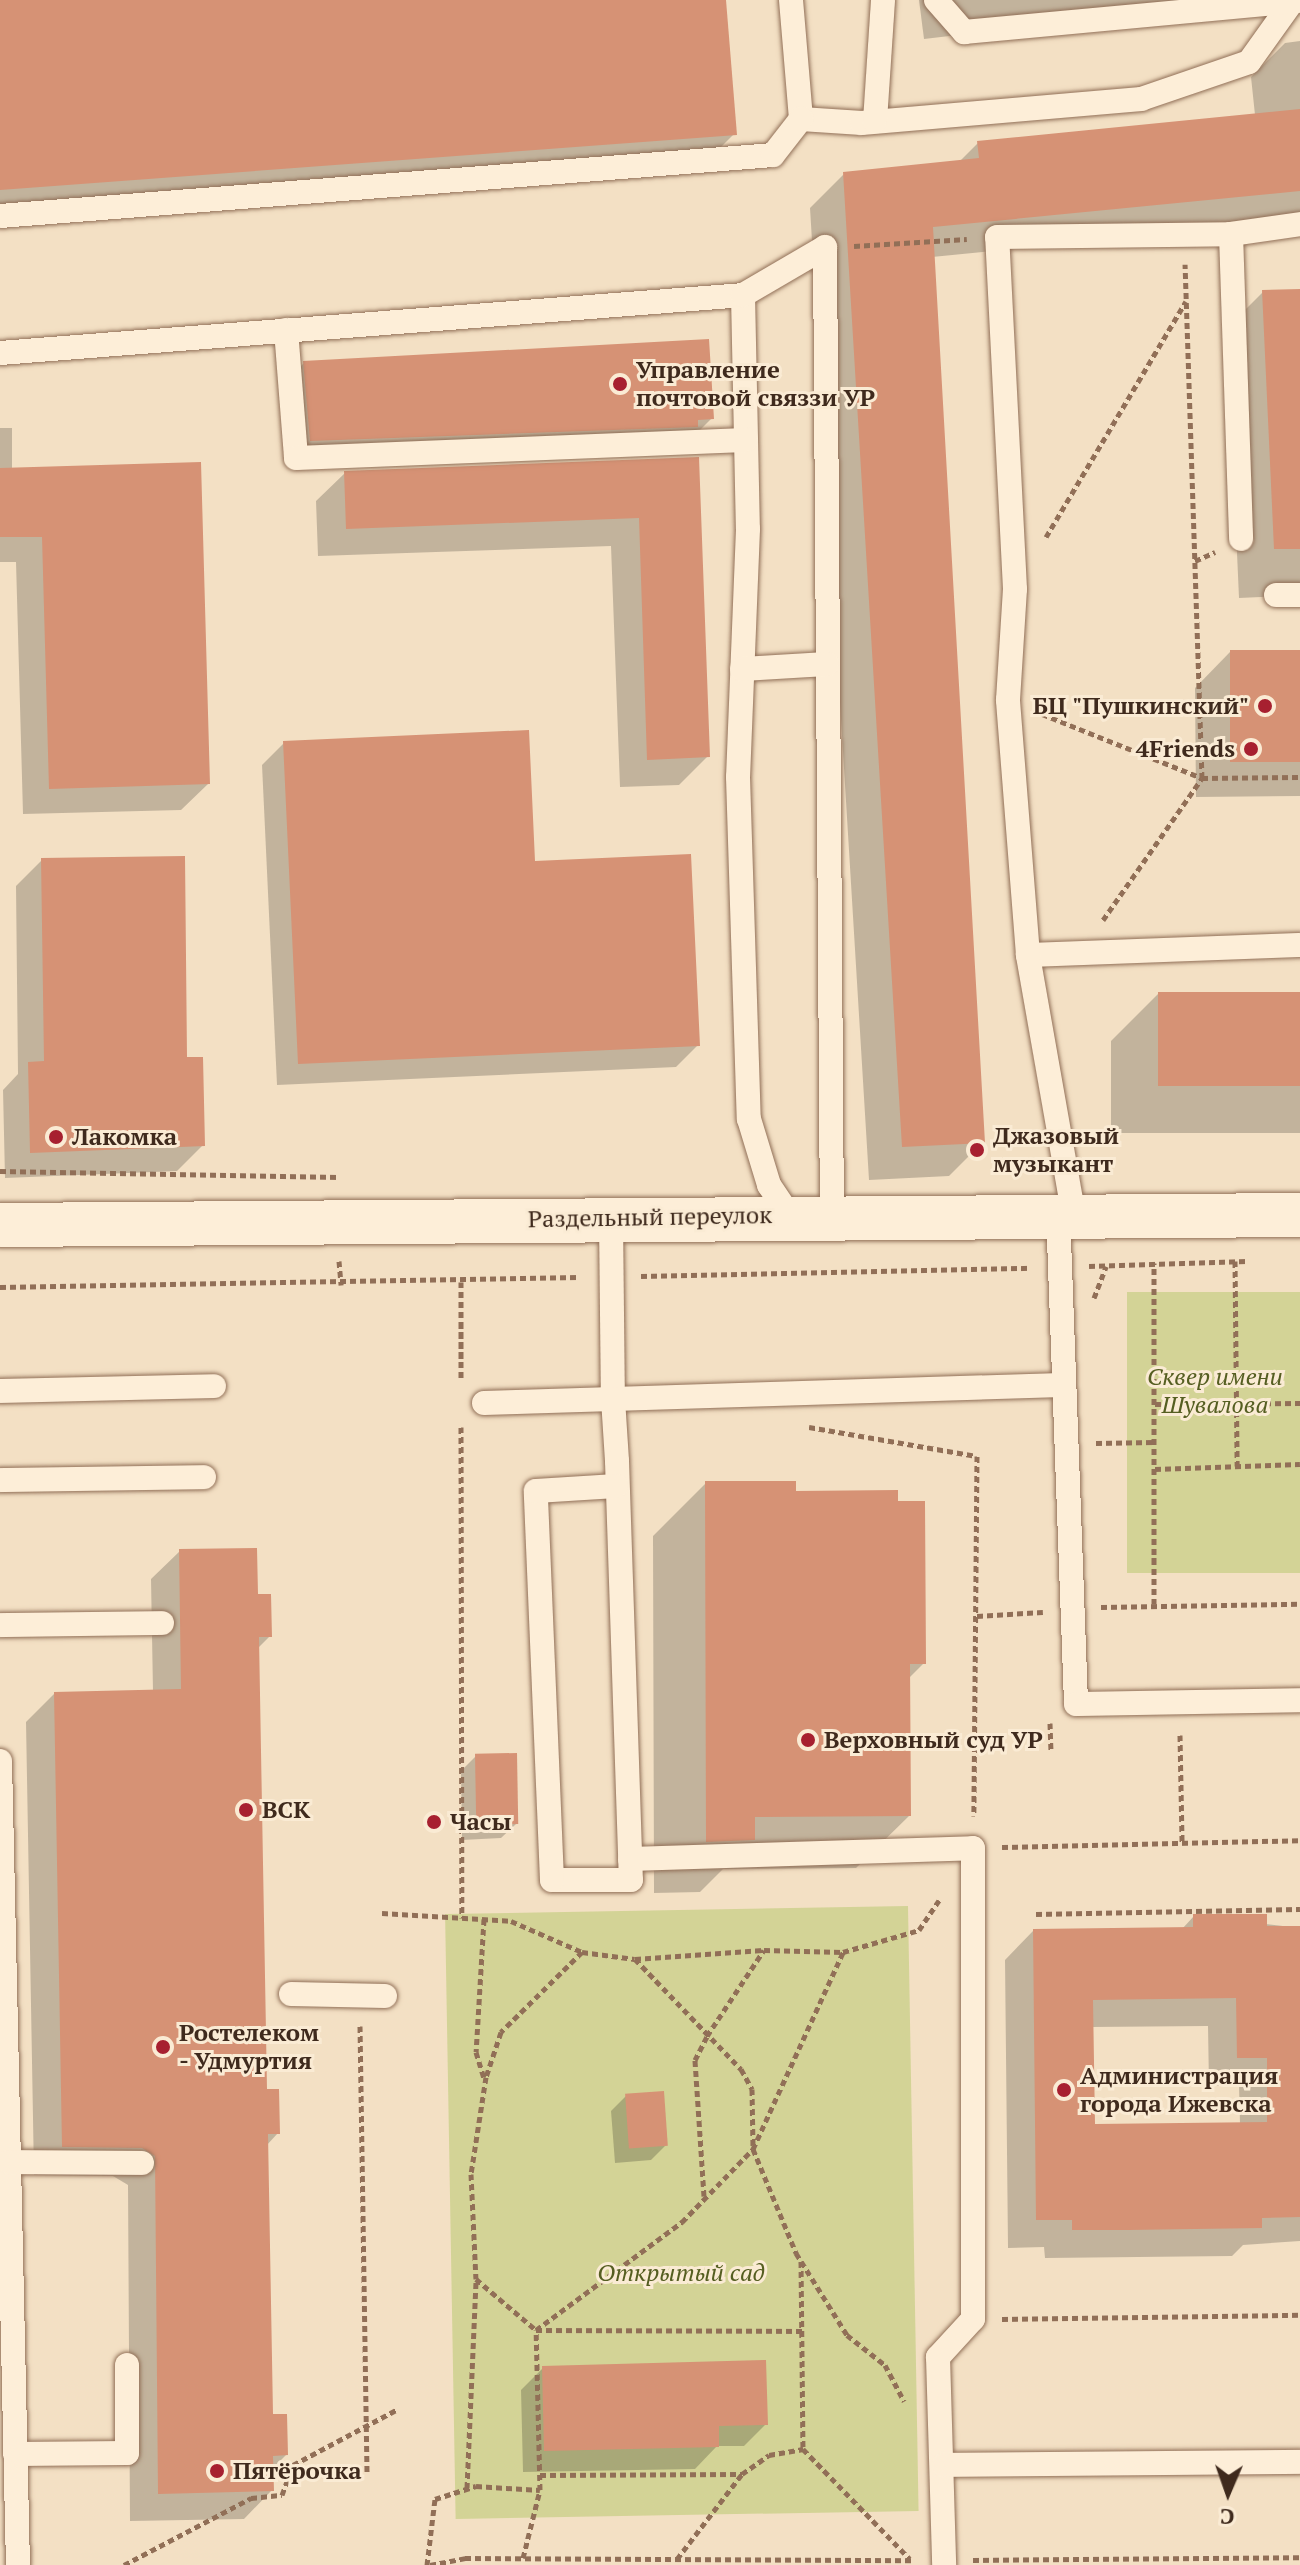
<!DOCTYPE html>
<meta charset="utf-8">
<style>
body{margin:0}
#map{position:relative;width:1300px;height:2565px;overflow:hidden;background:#f3e0c4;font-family:"PT Serif",serif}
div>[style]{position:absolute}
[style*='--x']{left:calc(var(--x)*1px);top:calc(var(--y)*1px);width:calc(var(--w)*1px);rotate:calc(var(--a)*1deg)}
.green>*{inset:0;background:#d3d396;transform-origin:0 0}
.shadow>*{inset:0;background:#0003}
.building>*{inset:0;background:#d69275;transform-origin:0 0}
.path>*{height:5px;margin-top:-2.5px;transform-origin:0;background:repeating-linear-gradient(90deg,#916f57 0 6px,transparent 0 10px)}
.roads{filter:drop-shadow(0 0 2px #916f57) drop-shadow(0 0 2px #916f57)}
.service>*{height:24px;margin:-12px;padding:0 12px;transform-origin:12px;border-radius:12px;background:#fdeed8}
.minor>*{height:44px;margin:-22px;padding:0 22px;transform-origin:22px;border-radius:22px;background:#fdeed8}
.dots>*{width:22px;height:22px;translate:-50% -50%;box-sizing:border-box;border:4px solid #faebd4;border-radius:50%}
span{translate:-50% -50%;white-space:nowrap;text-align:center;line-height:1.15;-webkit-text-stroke:6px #faebd4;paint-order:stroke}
.poi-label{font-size:24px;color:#3f2a1d;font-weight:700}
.left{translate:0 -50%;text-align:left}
.right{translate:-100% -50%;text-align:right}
.street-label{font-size:24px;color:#3f2a1d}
.park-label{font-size:24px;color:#555e21;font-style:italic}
.north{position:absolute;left:1188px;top:2453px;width:80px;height:80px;-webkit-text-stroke:6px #faebd4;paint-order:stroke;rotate:182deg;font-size:22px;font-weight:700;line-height:32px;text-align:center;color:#3f2a1d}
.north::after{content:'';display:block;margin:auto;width:28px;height:36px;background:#3f2a1d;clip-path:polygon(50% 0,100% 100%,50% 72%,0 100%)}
</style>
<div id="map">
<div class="green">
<div style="left:1300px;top:1292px;width:281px;height:173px;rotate:90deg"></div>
<div style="left:908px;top:1906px;width:605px;height:463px;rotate:89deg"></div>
</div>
<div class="shadow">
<div style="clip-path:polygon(0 0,724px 0,734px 134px,706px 162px,0 215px)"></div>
<div style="clip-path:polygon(919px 0,1254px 0,924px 39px)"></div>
<div style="clip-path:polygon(1300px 41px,1300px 221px,932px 257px,983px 1142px,949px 1176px,869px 1180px,810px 208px,844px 174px,958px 163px,978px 143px,1255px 115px,1251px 77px,1285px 43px)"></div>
<div style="clip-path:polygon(1300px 291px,1300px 595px,1239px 598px,1227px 328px,1263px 292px)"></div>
<div style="clip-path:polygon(304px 363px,712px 418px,690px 440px,288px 462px,282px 385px)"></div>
<div style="clip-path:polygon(0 428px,12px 428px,12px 470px,208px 784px,181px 810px,23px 814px,16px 562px,0 562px)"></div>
<div style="clip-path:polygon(697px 459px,708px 756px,679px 785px,620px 787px,611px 546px,318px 556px,316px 501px,345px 473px)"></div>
<div style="clip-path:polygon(1230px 652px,1300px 652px,1300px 796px,1196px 797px,1195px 688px)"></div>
<div style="clip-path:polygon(284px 743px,533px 863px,698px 1045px,676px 1067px,277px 1085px,262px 765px)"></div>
<div style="clip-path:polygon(42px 860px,185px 1059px,203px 1145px,177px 1171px,5px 1178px,3px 1090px,18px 1074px,16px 886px)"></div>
<div style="clip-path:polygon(1158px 994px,1300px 994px,1300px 1133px,1111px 1133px,1111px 1041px)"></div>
<div style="clip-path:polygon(706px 1483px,794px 1493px,924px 1663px,908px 1679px,909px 1816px,856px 1868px,723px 1869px,700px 1892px,654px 1893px,653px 1536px)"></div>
<div style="clip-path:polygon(180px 1551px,256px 1596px,270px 1636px,257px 1649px,265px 2091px,278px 2133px,266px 2146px,271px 2416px,286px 2455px,272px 2469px,272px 2490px,244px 2519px,130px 2521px,128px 2185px,113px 2176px,34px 2175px,26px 1722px,54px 1694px,153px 1692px,151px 1579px)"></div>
<div style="clip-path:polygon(476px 1756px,516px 1824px,501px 1838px,462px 1840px,461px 1771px)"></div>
<div style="clip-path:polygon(evenodd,1194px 1916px,1300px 1928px,1300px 2241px,1243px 2245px,1232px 2256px,1045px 2258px,1044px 2247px,1008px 2248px,1005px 1960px,1033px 1931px,1182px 1929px,1194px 1916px,1208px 2026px,1209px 2086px,1239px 2085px,1240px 2124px,1093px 2126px,1091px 2027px,1208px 2026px)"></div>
<div style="clip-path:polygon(626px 2096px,666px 2145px,651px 2160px,615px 2163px,611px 2111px)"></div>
<div style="clip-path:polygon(543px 2368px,766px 2424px,744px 2446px,717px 2446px,695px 2469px,523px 2472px,521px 2390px)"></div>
</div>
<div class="building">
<div style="clip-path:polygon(0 0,726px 0,737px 135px,0 190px)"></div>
<div style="clip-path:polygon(1300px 109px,1300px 191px,933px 227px,985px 1143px,902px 1147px,843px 172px,979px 158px,977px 141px)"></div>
<div style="clip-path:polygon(1300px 289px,1300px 549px,1274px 549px,1262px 290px)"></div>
<div style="clip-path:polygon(709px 339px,714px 419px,698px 420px,698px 427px,310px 441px,303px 361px)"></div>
<div style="clip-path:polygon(699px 457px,710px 757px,647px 760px,639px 518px,346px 529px,344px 471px)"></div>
<div style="clip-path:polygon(201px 462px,210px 784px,49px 789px,42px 537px,0 537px,0 468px)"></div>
<div style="left:1230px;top:650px;width:70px;height:112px"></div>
<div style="clip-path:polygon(529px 730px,535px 861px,691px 854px,700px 1046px,298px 1064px,283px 741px)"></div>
<div style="clip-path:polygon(185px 856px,187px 1057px,203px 1057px,205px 1146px,30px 1153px,28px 1062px,44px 1061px,41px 858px)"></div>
<div style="left:1158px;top:992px;width:142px;height:94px"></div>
<div style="clip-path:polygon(705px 1481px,796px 1481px,796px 1491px,898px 1490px,898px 1501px,925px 1501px,926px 1664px,910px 1664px,911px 1816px,755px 1817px,755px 1840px,706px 1842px)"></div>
<div style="clip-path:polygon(257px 1548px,258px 1594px,271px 1594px,272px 1637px,259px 1637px,267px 2089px,279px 2089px,280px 2134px,268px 2134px,273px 2414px,287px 2414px,288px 2455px,273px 2456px,274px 2491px,158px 2494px,155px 2156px,142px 2148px,62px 2147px,54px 1692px,181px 1689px,179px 1549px)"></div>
<div style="left:517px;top:1753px;width:71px;height:42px;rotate:89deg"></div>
<div style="clip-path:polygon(evenodd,1193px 1914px,1267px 1914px,1267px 1926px,1300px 1926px,1300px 2217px,1262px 2218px,1262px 2228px,1128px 2230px,1072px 2230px,1072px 2220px,1036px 2220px,1033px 1929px,1193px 1927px,1193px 1914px,1236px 1998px,1237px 2058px,1267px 2058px,1267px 2122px,1095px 2124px,1093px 2000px,1236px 1998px)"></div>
<div style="left:664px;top:2091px;width:55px;height:39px;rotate:86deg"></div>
<div style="clip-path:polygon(766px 2360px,768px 2425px,719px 2426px,719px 2447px,544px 2451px,542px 2366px)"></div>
</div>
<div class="path">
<div style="--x:854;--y:246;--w:113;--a:-3.5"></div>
<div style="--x:1046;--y:537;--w:274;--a:-59.3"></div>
<div style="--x:1195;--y:561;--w:22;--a:-24"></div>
<div style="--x:1042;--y:714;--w:172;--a:21.8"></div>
<div style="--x:1202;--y:778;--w:514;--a:-91.89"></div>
<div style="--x:1103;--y:920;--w:173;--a:-55.1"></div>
<div style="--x:1202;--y:778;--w:98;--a:-0.6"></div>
<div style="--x:0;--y:1171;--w:339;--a:1"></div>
<div style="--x:339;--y:1261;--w:24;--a:85"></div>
<div style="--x:1235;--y:1261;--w:205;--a:89.4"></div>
<div style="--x:1089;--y:1266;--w:158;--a:-1.8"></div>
<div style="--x:641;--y:1276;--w:390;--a:-1.2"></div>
<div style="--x:461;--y:1282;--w:99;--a:90"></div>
<div style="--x:0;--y:1287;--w:579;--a:-0.99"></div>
<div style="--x:1094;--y:1298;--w:34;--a:-69"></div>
<div style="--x:1155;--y:1404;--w:145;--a:-0.4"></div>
<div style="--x:461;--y:1427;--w:491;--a:89.9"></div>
<div style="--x:809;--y:1427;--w:170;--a:9.8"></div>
<div style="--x:977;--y:1456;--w:360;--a:90.5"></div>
<div style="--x:1096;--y:1443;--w:59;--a:-1"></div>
<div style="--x:1155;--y:1469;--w:145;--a:-2"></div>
<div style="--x:1154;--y:1604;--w:341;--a:-90"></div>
<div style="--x:1101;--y:1607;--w:199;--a:-0.9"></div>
<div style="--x:977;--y:1616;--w:66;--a:-3.5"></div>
<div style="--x:1050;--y:1723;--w:27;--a:88"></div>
<div style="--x:1180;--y:1735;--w:107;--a:88.9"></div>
<div style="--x:1002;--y:1847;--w:298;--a:-1.3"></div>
<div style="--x:382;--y:1913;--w:129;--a:3.5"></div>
<div style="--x:511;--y:1921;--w:77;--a:23.6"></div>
<div style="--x:582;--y:1952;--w:53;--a:7.5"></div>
<div style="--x:635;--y:1959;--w:153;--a:46.1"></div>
<div style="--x:741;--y:2069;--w:23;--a:61"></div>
<div style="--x:752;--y:2089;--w:60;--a:89"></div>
<div style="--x:753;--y:2149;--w:113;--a:67.5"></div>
<div style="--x:796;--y:2253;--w:97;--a:58.1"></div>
<div style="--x:847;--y:2335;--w:48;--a:38.3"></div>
<div style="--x:885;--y:2365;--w:41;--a:62.2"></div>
<div style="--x:1036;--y:1914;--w:264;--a:-1.1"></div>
<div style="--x:484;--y:1919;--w:133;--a:93.4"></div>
<div style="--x:476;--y:2052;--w:30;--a:73"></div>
<div style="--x:582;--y:1952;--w:114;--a:135.4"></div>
<div style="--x:501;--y:2032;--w:47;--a:108.4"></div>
<div style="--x:486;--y:2077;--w:98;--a:98.8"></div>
<div style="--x:471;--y:2174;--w:105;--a:87.3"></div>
<div style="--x:476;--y:2279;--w:79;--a:40.4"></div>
<div style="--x:536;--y:2330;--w:266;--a:0.2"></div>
<div style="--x:635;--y:1959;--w:128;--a:-4"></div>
<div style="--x:360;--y:2026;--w:446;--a:89.1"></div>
<div style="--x:704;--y:2196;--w:136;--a:-93.8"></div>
<div style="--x:695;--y:2060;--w:27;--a:-63"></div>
<div style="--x:707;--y:2036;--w:103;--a:-56.5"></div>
<div style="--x:764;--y:1950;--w:79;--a:1.5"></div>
<div style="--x:801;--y:2261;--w:188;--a:89.4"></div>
<div style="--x:803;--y:2449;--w:153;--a:45.8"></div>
<div style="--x:1002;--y:2319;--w:298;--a:-0.8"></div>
<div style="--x:540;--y:2475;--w:202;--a:-0.3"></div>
<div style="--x:467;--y:2488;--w:209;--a:-87.5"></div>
<div style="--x:523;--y:2558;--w:70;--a:-76"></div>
<div style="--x:540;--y:2490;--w:160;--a:-91.4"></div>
<div style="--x:536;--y:2330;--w:182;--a:-36.5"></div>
<div style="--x:682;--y:2222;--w:102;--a:-45.8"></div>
<div style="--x:753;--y:2149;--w:217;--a:-65.4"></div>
<div style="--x:843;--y:1952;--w:79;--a:-16.1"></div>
<div style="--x:919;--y:1930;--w:36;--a:-56"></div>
<div style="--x:677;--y:2559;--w:107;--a:-52.6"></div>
<div style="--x:742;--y:2474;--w:33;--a:-35"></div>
<div style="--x:769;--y:2455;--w:35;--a:-10"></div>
<div style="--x:973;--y:2560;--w:327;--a:-0.5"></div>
<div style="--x:124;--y:2565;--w:144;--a:-27.8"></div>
<div style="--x:251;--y:2498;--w:31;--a:-6"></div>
<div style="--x:282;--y:2495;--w:32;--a:-70"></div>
<div style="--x:293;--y:2465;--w:119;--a:-28.1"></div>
<div style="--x:427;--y:2565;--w:66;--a:-83.1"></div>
<div style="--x:435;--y:2499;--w:43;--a:-17.6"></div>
<div style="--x:476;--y:2486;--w:64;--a:3.6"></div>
<div style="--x:430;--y:2565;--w:36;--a:-11"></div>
<div style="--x:465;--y:2558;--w:450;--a:0.3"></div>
</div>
<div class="roads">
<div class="service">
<div style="--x:791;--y:0;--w:119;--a:85.2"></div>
<div style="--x:801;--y:119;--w:61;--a:3.8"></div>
<div style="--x:862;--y:123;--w:280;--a:-4.9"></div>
<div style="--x:1141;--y:99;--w:114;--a:-18.9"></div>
<div style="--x:1249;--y:62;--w:74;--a:-54.4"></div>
<div style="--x:936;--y:0;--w:43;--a:48.8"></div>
<div style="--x:964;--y:32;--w:337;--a:-5.3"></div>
<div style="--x:875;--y:121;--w:121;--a:-86.2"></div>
<div style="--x:0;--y:216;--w:775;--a:-4.51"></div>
<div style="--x:773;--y:155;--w:46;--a:-52.1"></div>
<div style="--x:1231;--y:234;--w:305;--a:88.1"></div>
<div style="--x:743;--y:295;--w:234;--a:88.8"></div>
<div style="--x:748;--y:529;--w:248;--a:92.3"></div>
<div style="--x:738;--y:777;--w:342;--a:88.2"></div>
<div style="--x:749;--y:1119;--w:69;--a:73.1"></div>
<div style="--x:769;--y:1185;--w:36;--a:56"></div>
<div style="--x:286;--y:330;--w:128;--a:85.5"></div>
<div style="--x:296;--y:458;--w:450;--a:-2.3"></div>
<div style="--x:0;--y:353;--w:745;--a:-4.46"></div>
<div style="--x:743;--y:295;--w:95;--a:-30.3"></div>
<div style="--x:825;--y:247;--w:968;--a:89.59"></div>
<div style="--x:1276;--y:595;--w:24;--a:0"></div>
<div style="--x:742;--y:669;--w:85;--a:-3.4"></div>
<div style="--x:1028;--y:955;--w:272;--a:-2.1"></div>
<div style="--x:1073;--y:1211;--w:260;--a:-100"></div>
<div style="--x:1028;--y:955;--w:256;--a:-94.5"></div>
<div style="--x:1008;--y:700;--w:111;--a:-86.4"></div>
<div style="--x:1015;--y:589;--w:352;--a:-92.9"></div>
<div style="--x:997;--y:237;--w:234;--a:-0.7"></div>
<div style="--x:1231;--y:234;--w:70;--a:-8.2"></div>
<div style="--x:1058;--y:1212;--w:492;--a:87.9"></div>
<div style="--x:1076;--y:1704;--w:224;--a:-1"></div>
<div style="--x:611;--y:1218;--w:181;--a:89.4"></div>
<div style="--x:613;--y:1399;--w:449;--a:-1.8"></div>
<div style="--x:0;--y:1391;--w:214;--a:-1.3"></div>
<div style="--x:484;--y:1403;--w:129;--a:-1.8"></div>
<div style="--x:613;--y:1399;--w:62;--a:86.3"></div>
<div style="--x:617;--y:1461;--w:419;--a:88.1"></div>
<div style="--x:631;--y:1880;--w:79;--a:180"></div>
<div style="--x:552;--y:1880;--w:389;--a:-92.4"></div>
<div style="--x:536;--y:1491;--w:80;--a:-3.6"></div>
<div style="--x:0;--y:1480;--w:204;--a:-0.8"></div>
<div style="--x:0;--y:1625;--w:162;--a:-0.7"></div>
<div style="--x:0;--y:1761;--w:804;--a:88.72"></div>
<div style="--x:630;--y:1859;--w:343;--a:-1.8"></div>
<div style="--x:973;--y:1848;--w:471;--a:90"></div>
<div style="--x:973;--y:2319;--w:52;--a:132.6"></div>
<div style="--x:938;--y:2357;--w:208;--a:88.3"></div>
<div style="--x:291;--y:1994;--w:94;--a:1.2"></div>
<div style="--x:9;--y:2162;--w:133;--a:0.4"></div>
<div style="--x:15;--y:2454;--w:112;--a:-0.5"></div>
<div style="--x:127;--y:2453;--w:88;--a:-90"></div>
<div style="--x:944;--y:2465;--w:356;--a:-0.5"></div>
</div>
<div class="minor">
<div style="--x:0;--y:1225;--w:1300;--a:-0.44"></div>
</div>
</div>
<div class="dots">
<div style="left:620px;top:384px;background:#a72030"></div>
<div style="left:1265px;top:706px;background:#a72030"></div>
<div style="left:1251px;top:749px;background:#a72030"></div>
<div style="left:56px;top:1137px;background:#a72030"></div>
<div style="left:977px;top:1150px;background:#a72030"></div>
<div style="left:808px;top:1740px;background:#a72030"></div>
<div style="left:246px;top:1810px;background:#a72030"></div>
<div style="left:434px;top:1822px;background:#a72030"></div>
<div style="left:163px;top:2047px;background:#a72030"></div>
<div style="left:1064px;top:2090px;background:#a72030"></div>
<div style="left:217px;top:2471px;background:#a72030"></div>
</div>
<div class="poi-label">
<span class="left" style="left:636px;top:384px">Управление<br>почтовой связзи УР</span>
<span class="right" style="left:1249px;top:706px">БЦ "Пушкинский"</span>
<span class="right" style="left:1235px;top:749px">4Friends</span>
<span class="left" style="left:993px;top:1150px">Джазовый<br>музыкант</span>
<span class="left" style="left:72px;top:1137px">Лакомка</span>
<span class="left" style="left:824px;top:1740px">Верховный суд УР</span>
<span class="left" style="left:262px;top:1810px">ВСК</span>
<span class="left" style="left:450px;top:1822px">Часы</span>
<span class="left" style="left:179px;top:2047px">Ростелеком<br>- Удмуртия</span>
<span class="left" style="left:1080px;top:2090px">Администрация<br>города Ижевска</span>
<span class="left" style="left:233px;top:2471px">Пятёрочка</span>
</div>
<div class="street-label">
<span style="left:650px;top:1217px;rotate:-1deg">Раздельный переулок</span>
</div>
<div class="park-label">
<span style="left:1215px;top:1391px">Сквер имени<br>Шувалова</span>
<span style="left:681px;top:2273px">Открытый сад</span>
</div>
<div class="north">С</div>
</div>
